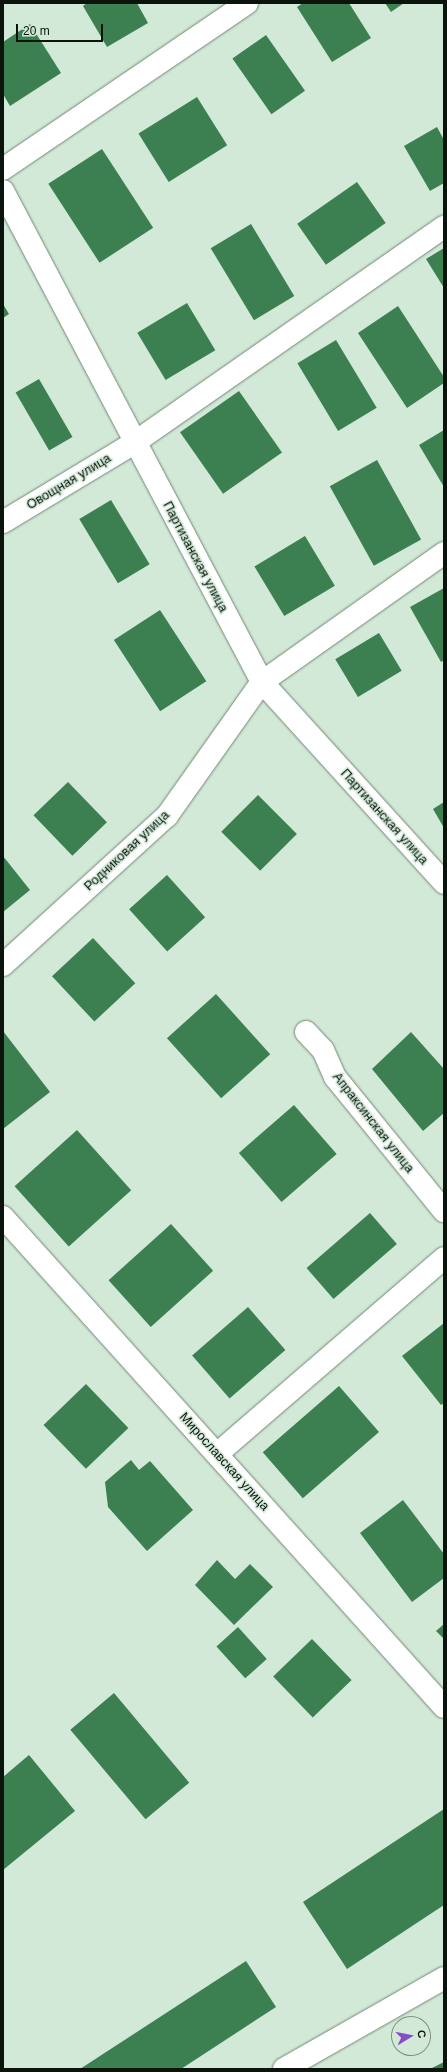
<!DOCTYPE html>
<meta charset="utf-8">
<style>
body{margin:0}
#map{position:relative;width:447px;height:2072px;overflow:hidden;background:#d2e9d7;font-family:Helvetica,sans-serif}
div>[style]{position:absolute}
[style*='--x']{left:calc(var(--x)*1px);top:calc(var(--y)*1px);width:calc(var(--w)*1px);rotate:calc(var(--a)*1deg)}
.building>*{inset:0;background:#3c7f51;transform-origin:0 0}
.roads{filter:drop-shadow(0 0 1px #728777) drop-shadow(0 0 1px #728777)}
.minor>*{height:22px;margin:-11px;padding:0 11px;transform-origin:11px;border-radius:11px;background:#fff}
span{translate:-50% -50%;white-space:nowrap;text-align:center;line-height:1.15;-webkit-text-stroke:3px #d2e9d7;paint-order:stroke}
.street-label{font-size:13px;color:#0b130d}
.frame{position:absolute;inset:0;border:4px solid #0b130d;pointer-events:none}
.north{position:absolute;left:391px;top:2016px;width:40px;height:40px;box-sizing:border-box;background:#d2e9d7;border:1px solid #829386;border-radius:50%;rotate:80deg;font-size:11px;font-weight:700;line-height:16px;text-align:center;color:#0b130d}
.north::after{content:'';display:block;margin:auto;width:14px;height:18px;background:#854ec5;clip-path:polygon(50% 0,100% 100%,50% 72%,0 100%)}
.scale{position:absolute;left:16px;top:24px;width:87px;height:18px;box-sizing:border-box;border:2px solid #0b130d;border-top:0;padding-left:5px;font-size:12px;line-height:14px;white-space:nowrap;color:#0b130d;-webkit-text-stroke:3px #d2e9d7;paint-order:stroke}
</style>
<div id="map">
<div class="building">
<div style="clip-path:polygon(87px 3px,137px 3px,148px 23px,107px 47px,83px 6px)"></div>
<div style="clip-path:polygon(303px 3px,349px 3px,371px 38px,332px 62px,297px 7px)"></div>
<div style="clip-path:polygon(385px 3px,404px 3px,391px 12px)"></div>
<div style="clip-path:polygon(30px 24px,61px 73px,10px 106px,3px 94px,3px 42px)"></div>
<div style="left:266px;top:35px;width:68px;height:41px;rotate:55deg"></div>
<div style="left:197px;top:97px;width:57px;height:69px;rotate:58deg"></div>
<div style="clip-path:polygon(437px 127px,444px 140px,444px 183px,430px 191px,404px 146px)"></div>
<div style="left:102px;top:149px;width:94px;height:64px;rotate:57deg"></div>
<div style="left:357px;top:182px;width:50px;height:73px;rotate:55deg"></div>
<div style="left:251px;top:224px;width:84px;height:47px;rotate:59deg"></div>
<div style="clip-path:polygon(444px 248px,444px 288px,426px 259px)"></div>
<div style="left:187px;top:303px;width:55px;height:58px;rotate:59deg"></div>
<div style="clip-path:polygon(3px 304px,9px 314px,3px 318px)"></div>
<div style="clip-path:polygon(398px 306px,444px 377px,444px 383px,407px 408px,358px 333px)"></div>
<div style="left:336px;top:340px;width:79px;height:45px;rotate:59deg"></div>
<div style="left:39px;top:379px;width:67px;height:27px;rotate:60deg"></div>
<div style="left:239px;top:391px;width:75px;height:72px;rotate:55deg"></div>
<div style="clip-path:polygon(444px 430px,444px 487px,419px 445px)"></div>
<div style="left:377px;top:460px;width:91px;height:54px;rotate:61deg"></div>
<div style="left:111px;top:500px;width:75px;height:37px;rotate:59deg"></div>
<div style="left:305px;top:536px;width:58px;height:59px;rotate:59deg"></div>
<div style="clip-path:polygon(444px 588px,444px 660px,441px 662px,410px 607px)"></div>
<div style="left:160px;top:610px;width:85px;height:55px;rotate:57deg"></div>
<div style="left:379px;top:633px;width:44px;height:51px;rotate:59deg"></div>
<div style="left:68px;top:782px;width:56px;height:48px;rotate:46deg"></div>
<div style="left:258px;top:795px;width:55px;height:52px;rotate:45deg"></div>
<div style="clip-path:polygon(444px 802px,444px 828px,433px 809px)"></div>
<div style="clip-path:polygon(3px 856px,30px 890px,3px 912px)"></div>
<div style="left:167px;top:875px;width:57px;height:51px;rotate:48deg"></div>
<div style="left:93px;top:938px;width:62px;height:56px;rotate:47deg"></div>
<div style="left:216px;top:994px;width:81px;height:66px;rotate:48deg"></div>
<div style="clip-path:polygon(3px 1031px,50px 1092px,3px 1129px)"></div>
<div style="clip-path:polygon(411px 1032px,444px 1069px,444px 1113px,423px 1131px,372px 1069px)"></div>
<div style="left:294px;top:1105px;width:65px;height:73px;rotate:49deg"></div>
<div style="left:77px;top:1130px;width:81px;height:84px;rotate:48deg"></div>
<div style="left:370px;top:1213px;width:41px;height:84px;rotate:49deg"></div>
<div style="left:171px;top:1224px;width:63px;height:84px;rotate:48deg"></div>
<div style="left:248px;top:1307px;width:57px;height:74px;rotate:49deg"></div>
<div style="clip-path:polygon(444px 1323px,444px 1403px,441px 1405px,402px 1356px)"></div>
<div style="left:86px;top:1384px;width:61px;height:59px;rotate:46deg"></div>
<div style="left:339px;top:1386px;width:61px;height:101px;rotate:49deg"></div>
<div style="clip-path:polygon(131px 1460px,139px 1470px,150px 1461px,193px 1510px,147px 1551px,108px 1507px,105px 1482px)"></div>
<div style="clip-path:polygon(403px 1500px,444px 1554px,444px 1578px,412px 1602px,360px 1533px)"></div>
<div style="clip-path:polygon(217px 1560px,235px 1579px,250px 1564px,273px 1587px,234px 1625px,195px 1585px)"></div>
<div style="clip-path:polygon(444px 1624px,444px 1639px,436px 1631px)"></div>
<div style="left:238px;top:1627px;width:43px;height:29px;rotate:48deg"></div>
<div style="left:312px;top:1639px;width:57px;height:54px;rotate:46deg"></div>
<div style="left:114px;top:1693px;width:117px;height:57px;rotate:50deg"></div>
<div style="clip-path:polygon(29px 1755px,75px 1811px,3px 1870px,3px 1777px)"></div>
<div style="clip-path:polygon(444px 1809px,444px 1905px,347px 1969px,303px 1902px)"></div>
<div style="clip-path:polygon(246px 1961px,276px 2007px,181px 2069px,80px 2069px)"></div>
<div style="clip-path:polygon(444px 2062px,444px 2069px,430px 2069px)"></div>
</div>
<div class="roads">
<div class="minor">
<div style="--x:3;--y:169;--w:295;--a:-34.2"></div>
<div style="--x:3;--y:191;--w:555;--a:62.19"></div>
<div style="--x:262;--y:682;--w:271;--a:47.8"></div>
<div style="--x:3;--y:522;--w:153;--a:-31.1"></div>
<div style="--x:134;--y:443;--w:378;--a:-34.9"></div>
<div style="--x:3;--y:965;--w:222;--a:-42.3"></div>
<div style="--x:167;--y:816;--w:164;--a:-54.7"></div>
<div style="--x:262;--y:682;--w:223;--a:-35.3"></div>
<div style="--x:306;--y:1032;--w:25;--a:47"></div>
<div style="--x:323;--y:1050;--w:30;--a:66"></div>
<div style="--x:335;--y:1077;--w:173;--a:50.9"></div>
<div style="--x:3;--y:1217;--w:659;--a:48.01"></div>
<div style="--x:217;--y:1454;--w:300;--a:-40.8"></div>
<div style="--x:284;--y:2069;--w:184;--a:-29.6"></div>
</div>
</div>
<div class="street-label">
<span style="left:69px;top:482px;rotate:-31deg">Овощная улица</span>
<span style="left:195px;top:557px;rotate:62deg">Партизанская улица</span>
<span style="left:384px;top:817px;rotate:48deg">Партизанская улица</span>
<span style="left:127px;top:851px;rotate:-43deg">Родниковая улица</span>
<span style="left:373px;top:1123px;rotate:52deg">Апраксинская улица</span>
<span style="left:224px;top:1462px;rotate:48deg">Мирославская улица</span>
</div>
<div class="frame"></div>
<div class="north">С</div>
<div class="scale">20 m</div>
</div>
